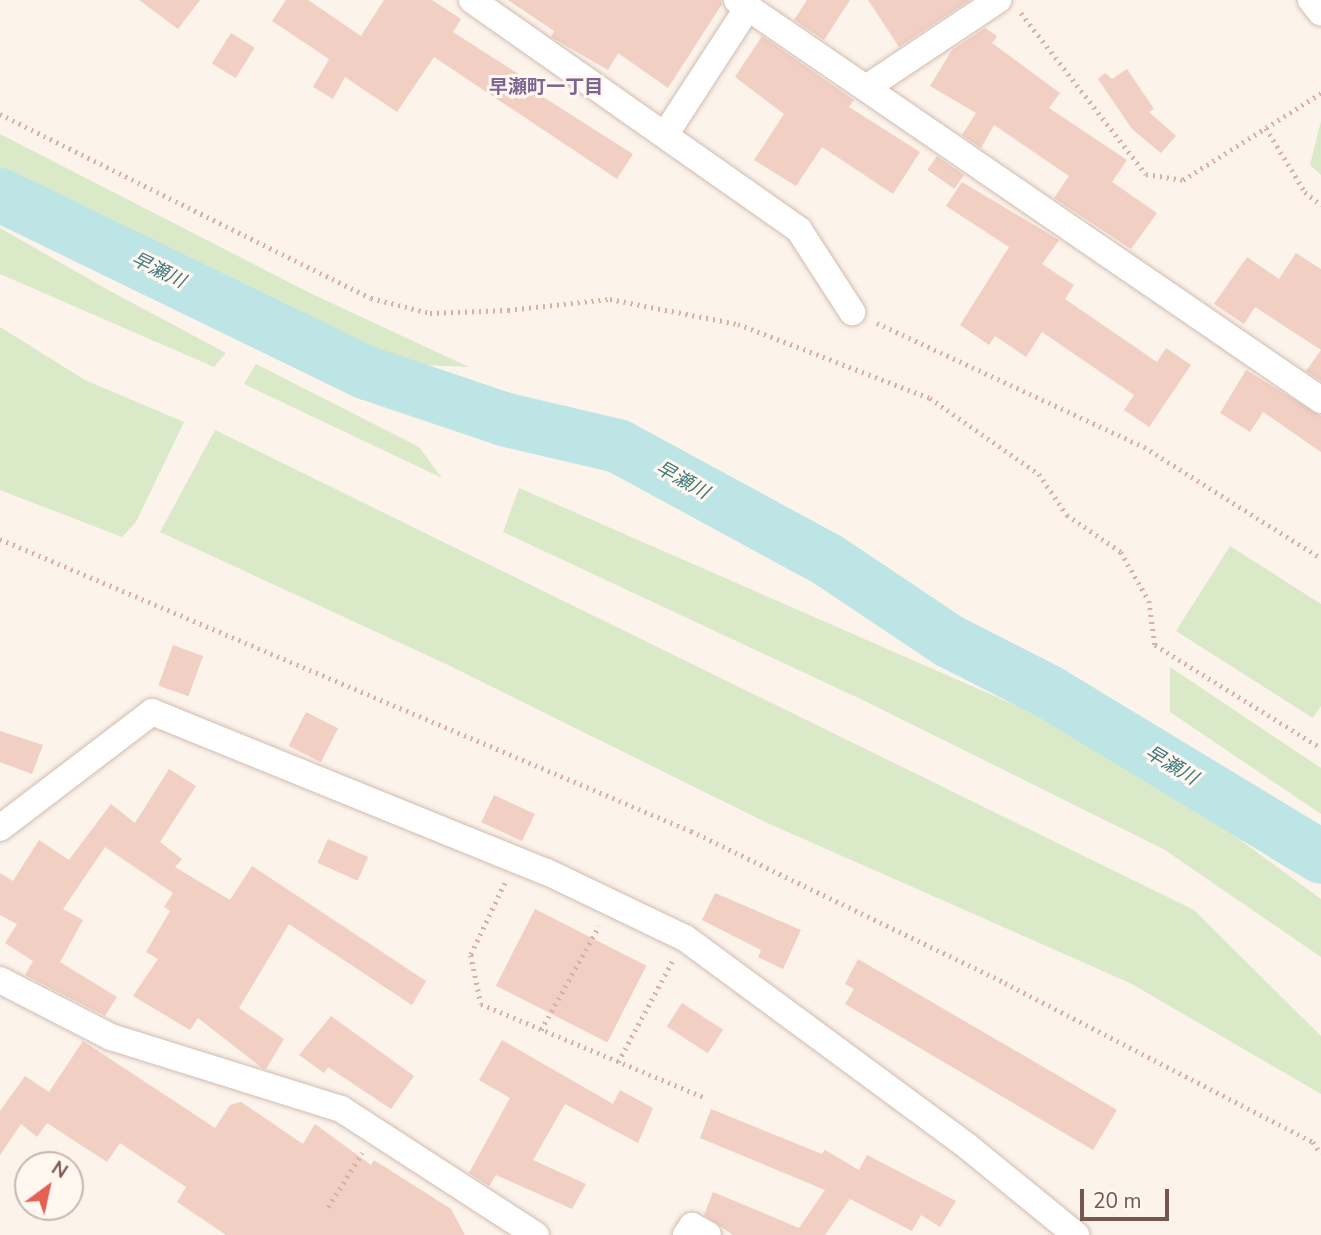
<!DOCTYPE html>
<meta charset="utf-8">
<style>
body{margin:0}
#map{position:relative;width:1321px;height:1235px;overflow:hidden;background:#fcf3ea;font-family:"Nunito Sans","Noto Sans JP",sans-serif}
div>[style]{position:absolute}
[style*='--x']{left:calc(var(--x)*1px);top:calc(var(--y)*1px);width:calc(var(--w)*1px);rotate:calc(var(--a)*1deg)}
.green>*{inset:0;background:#daeac8}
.river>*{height:54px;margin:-27px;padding:0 27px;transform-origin:27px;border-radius:27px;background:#bee5e6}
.building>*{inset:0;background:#f1cfc2;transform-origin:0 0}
.path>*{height:4.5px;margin-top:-2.25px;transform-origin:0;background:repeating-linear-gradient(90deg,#d7b2a4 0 2px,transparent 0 7px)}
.roads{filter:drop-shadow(0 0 2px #d1bcb1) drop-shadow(0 0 2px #d1bcb1)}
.minor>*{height:26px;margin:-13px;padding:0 13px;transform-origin:13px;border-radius:13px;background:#fff}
span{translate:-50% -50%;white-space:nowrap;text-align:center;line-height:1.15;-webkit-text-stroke:6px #fff7f0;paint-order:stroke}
.neighbourhood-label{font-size:19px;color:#7d6592;font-weight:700}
.water-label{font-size:19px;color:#40797c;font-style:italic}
.north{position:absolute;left:14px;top:1151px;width:70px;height:70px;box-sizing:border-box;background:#fff7f0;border:2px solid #c9b7af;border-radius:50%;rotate:33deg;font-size:19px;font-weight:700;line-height:28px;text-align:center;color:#77574d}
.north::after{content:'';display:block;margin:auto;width:24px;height:32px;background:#e36052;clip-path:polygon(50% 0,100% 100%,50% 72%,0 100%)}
.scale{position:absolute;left:1080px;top:1189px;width:89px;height:32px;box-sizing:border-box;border:4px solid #77574d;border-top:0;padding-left:9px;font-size:21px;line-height:24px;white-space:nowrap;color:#77574d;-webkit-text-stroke:5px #fff7f0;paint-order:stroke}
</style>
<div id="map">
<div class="green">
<div style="clip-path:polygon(1321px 121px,1321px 175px,1310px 165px)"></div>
<div style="clip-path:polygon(0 134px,312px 294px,469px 367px,400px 364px,360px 355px,88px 210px,0 170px)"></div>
<div style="clip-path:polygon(0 228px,110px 291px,226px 353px,214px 367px,0 274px)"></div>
<div style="clip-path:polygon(0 327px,85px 380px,184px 422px,136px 522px,122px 537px,0 490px)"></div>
<div style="clip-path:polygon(256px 364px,419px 447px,442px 478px,244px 384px)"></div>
<div style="clip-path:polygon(215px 430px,1194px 910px,1321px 1036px,1321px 1094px,1130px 983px,765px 822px,448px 665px,160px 532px)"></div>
<div style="clip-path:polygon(519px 488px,1116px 749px,1321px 899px,1321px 957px,1165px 850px,867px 702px,503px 532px)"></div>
<div style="clip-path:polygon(1230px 546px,1321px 604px,1321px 706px,1313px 718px,1176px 631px)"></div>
<div style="clip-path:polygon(1170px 667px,1321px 768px,1321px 814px,1170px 712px)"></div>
</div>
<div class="river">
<div style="--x:0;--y:195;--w:408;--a:25.9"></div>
<div style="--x:367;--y:373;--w:148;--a:18.6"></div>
<div style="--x:507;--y:420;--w:114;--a:13.2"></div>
<div style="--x:618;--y:446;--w:239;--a:28.5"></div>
<div style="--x:828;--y:560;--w:146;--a:33.8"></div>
<div style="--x:949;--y:641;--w:112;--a:27"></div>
<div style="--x:1049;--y:692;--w:318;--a:31.2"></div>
</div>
<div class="building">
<div style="clip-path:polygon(139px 0,200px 0,178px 29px)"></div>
<div style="clip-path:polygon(286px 0,308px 0,361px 36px,384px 0,432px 0,461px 19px,453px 32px,525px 78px,521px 83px,633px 154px,617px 179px,434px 57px,397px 112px,345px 77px,333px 99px,313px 87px,329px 59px,272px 21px)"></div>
<div style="clip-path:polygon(508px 0,721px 0,722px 4px,668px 88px,618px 53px,608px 70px,551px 37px,554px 31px)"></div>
<div style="clip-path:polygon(807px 0,850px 0,824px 40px,794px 20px)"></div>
<div style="clip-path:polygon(868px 0,970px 0,899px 47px)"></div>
<div style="clip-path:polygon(985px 28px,997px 36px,992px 43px,1060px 93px,1049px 108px,1127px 160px,1112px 182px,1157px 213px,1131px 249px,1054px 198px,1069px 176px,994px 125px,981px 148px,962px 135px,976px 113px,930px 86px,952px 50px)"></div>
<div style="left:231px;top:33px;width:28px;height:36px;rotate:32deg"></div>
<div style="clip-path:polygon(762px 36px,854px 100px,849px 107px,920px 152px,893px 194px,822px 147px,796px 186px,754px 160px,784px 114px,735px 77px)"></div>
<div style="clip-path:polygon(1127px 69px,1154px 109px,1149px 112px,1176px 136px,1161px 153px,1132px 129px,1098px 79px,1105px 73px,1112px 79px)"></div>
<div style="left:937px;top:156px;width:33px;height:17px;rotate:35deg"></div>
<div style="clip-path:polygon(962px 182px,1059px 240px,1042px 264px,1074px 285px,1065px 299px,1157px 362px,1166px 348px,1191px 365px,1149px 427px,1124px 410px,1134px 395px,1042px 332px,1026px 357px,995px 336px,989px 345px,960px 325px,1009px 247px,946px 206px)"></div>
<div style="clip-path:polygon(1296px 253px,1321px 269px,1321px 381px,1306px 371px,1321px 350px,1255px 307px,1244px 324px,1214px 304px,1247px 257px,1279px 279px)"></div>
<div style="clip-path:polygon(1246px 370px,1321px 416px,1321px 452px,1263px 412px,1250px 432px,1220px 413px)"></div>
<div style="left:173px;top:645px;width:32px;height:43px;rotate:20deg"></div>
<div style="left:306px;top:712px;width:36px;height:38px;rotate:27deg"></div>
<div style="clip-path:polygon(0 731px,43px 745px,32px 774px,0 762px)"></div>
<div style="clip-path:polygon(169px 769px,196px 786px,160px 842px,182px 859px,175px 867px,230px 900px,252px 866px,426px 981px,412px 1005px,289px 924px,239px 1008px,284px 1039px,266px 1069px,262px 1068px,198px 1018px,190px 1030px,133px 996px,158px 959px,146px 952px,170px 911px,164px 907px,173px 893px,105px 847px,63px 909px,83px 920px,60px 962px,117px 997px,105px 1016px,25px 975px,33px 961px,5px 943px,17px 924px,0 915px,0 873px,13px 881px,39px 840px,69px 860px,111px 804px,135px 823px)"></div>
<div style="left:494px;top:795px;width:45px;height:30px;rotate:25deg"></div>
<div style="left:328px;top:839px;width:44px;height:26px;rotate:24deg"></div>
<div style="clip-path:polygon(715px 893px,801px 930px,783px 969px,758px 957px,761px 950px,702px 920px)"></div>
<div style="left:535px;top:909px;width:125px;height:86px;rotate:27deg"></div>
<div style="clip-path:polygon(858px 959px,1117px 1110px,1093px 1150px,845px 1004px,854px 989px,845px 984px)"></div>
<div style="left:682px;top:1003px;width:49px;height:28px;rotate:33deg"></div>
<div style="clip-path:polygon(331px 1016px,414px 1076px,391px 1109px,328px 1067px,324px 1073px,299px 1055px)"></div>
<div style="clip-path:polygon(502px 1040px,613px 1104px,620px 1090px,653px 1108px,638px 1143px,565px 1104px,533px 1160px,586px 1184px,572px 1209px,496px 1175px,489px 1186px,469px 1173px,510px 1098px,479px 1080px)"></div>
<div style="clip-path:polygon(83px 1041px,215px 1128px,230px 1105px,241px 1102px,303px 1144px,315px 1124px,371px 1165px,374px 1160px,451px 1209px,465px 1235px,226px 1235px,177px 1202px,186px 1187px,120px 1143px,107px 1162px,47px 1123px,37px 1137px,21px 1124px,0 1155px,0 1111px,25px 1076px,49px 1092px)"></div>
<div style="clip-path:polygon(711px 1109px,822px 1154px,825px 1150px,859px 1170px,867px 1155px,956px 1201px,940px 1227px,921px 1215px,912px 1231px,850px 1199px,825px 1235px,733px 1235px,704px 1215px,713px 1192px,799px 1228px,825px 1190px,700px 1138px)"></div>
</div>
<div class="path">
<div style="--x:1021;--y:13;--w:204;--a:52.2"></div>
<div style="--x:1146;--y:174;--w:37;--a:9"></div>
<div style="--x:1183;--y:180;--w:163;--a:-32.2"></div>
<div style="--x:0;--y:114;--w:414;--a:26.4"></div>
<div style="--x:371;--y:298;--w:61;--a:14.3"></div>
<div style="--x:430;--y:313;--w:78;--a:-2.2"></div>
<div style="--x:508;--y:310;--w:103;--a:-6.2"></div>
<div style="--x:610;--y:299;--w:130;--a:11.1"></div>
<div style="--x:738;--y:324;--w:206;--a:21.1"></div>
<div style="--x:930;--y:398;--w:133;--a:34.9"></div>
<div style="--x:1039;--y:474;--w:50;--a:55.7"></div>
<div style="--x:1067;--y:515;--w:65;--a:34.4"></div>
<div style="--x:1121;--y:552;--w:56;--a:60.3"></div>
<div style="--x:1149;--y:601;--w:44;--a:82.2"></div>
<div style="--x:1155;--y:645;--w:195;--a:31.8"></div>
<div style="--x:1266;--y:128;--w:75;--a:58.6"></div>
<div style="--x:1305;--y:192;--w:21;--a:39"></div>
<div style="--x:877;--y:323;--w:294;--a:24.9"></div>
<div style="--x:1144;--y:447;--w:209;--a:32.1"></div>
<div style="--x:0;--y:539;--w:750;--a:22.91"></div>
<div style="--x:691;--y:831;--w:349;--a:25.8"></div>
<div style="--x:1005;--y:983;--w:347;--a:27.3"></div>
<div style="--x:1313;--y:1142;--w:14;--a:56"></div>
<div style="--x:505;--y:883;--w:80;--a:115.3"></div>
<div style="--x:471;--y:955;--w:50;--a:78.5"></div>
<div style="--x:481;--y:1004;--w:241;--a:22.7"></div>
<div style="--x:541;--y:1030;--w:119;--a:-60.9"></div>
<div style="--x:618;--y:1062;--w:116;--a:-61.7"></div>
<div style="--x:328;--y:1207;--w:64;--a:-57.8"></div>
</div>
<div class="roads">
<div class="minor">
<div style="--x:472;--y:0;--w:400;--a:35.1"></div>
<div style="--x:799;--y:230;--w:98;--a:57.1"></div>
<div style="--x:737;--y:0;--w:708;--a:34.41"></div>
<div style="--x:1311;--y:0;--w:16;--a:52"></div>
<div style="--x:866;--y:88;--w:159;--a:-33.7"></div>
<div style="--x:665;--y:135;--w:153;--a:-57"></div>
<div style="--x:0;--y:828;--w:191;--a:-37.3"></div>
<div style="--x:152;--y:712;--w:426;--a:22.1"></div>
<div style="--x:547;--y:872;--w:153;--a:25.6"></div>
<div style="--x:685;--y:938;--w:350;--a:36.4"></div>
<div style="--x:967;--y:1146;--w:141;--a:39.2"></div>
<div style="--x:0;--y:980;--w:125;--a:27.2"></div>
<div style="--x:111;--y:1037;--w:241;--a:17.4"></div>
<div style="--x:341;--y:1109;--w:232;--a:32.9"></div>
<div style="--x:686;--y:1235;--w:11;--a:-56"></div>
<div style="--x:692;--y:1226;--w:18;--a:29"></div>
</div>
</div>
<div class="neighbourhood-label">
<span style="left:546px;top:88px">早瀬町一丁目</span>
</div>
<div class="water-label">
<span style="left:158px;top:271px;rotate:26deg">早瀬川</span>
<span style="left:682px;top:481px;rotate:29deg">早瀬川</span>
<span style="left:1171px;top:766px;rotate:31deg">早瀬川</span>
</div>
<div class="north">N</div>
<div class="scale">20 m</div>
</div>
